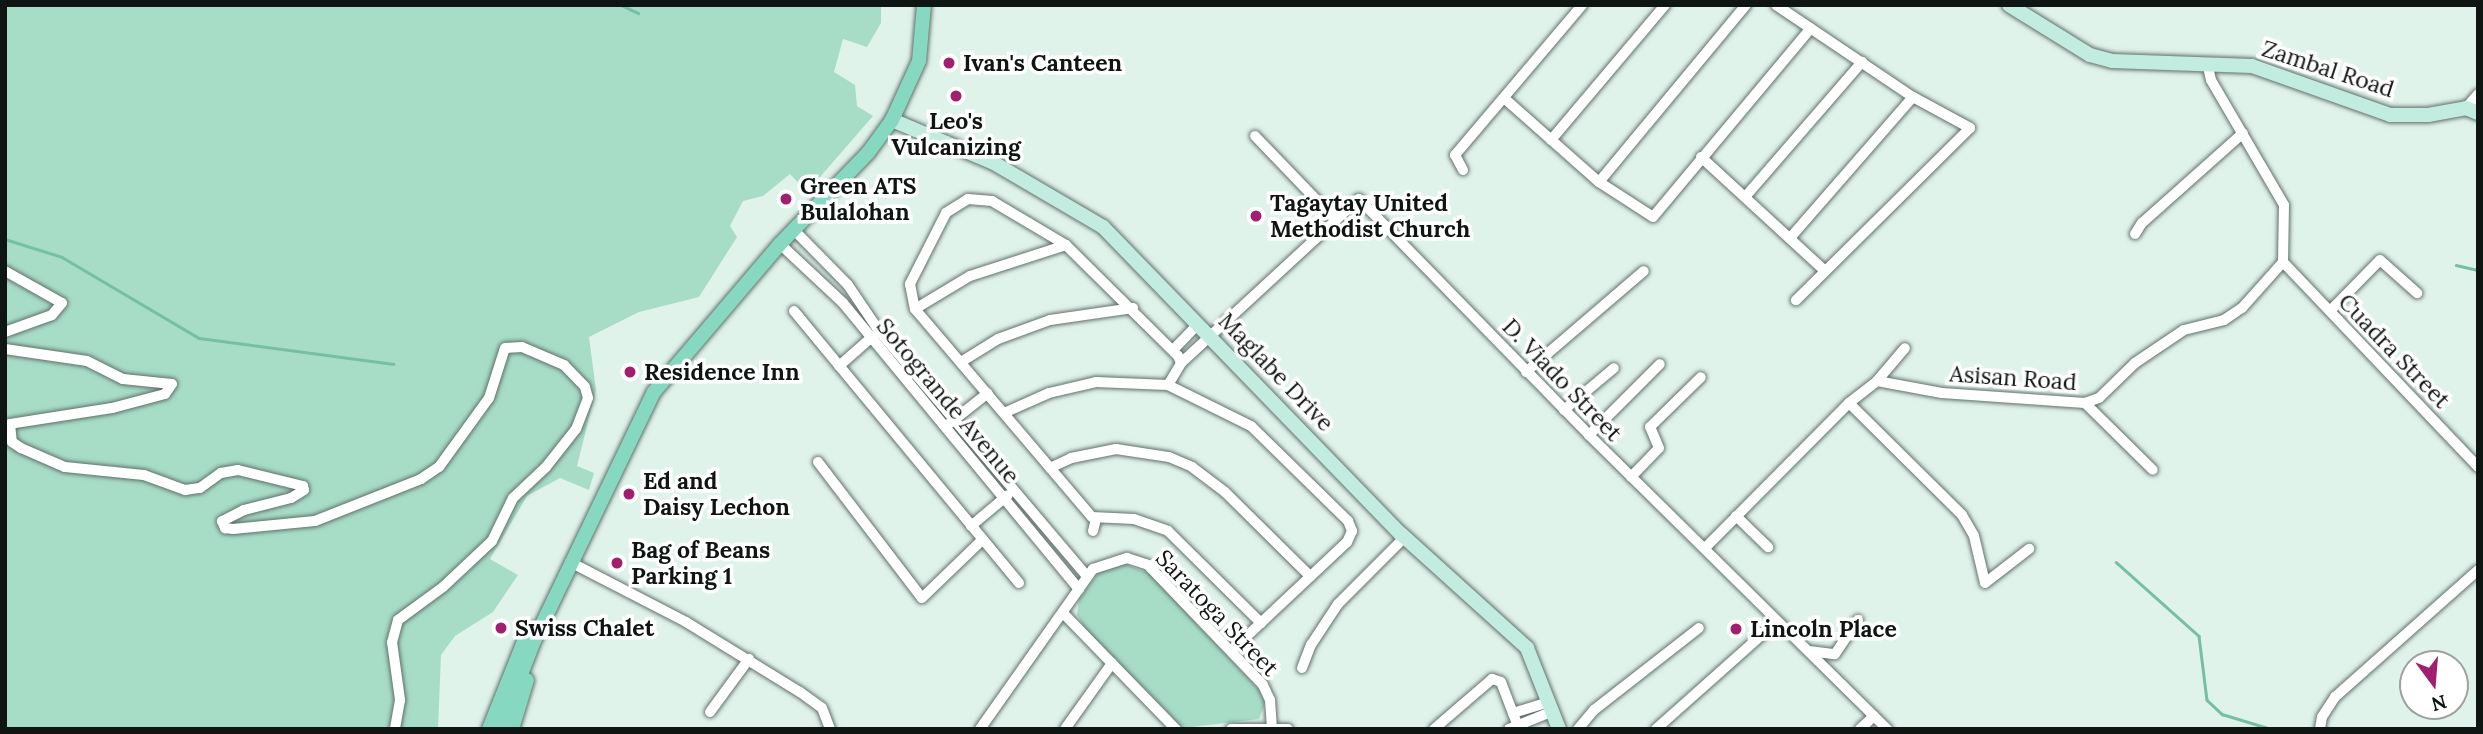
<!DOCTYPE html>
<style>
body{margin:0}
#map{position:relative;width:2483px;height:734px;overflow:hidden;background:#e0f3eb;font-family:Lora,serif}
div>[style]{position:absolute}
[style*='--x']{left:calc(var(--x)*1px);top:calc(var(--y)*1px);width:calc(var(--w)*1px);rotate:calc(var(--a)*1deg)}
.green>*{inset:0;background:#a7ddc7}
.stream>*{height:2.5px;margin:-1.25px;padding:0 1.25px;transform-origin:1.25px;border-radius:1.25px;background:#77bfa4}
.roads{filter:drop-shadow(0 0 2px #61716b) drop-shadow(0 0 2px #61716b)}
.street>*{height:10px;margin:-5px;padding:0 5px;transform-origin:5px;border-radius:5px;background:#fff}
.secondary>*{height:14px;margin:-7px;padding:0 7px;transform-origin:7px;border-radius:7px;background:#c3ece0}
.primary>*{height:14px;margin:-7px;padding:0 7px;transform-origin:7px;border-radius:7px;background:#86d9c0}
.dots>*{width:19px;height:19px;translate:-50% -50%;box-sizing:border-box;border:4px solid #fff;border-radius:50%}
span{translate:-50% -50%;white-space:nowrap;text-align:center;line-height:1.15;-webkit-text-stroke:7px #fff;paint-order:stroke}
.poi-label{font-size:23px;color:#0f1513;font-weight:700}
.left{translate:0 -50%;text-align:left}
.street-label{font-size:23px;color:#0f1513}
.frame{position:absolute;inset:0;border:7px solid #0f1513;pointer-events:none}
.north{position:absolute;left:2399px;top:650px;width:70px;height:70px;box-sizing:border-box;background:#fff;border:2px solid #9fa1a1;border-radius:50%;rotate:164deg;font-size:19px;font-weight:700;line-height:28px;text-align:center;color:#0f1513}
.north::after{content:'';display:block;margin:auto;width:24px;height:32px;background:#a01f6f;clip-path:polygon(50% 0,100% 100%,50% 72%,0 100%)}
</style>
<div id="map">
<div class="green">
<div style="clip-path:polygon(5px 5px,881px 5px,881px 23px,867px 47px,843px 39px,834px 72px,855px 85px,857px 106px,873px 116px,807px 192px,790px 174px,763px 196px,743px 201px,730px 226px,737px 237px,699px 297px,639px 312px,589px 337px,596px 390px,577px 466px,594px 473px,589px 490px,560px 478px,527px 496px,490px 559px,518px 575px,493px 612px,455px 636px,441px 655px,438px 729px,5px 729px)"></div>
<div style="clip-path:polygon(1124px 564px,1149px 573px,1259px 690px,1265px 703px,1259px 719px,1183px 728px,1086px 630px,1077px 615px,1079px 599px,1099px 572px)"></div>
</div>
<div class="stream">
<div style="--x:621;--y:5;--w:19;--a:25"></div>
<div style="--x:5;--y:239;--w:60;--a:17.5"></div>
<div style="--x:62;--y:257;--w:159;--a:30.6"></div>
<div style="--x:199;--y:338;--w:196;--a:7.6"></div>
<div style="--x:2456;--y:265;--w:23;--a:13"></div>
<div style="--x:2116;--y:562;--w:111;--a:41.7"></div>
<div style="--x:2199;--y:636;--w:64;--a:82.9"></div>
<div style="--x:2207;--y:700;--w:21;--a:43"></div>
<div style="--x:2222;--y:714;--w:51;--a:17"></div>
</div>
<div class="roads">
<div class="street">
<div style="--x:1776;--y:5;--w:165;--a:33.9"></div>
<div style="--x:1913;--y:97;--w:65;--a:28.5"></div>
<div style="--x:1970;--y:128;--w:245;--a:135.3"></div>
<div style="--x:1504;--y:98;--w:127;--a:41.5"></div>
<div style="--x:1599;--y:182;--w:64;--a:32.9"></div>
<div style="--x:1653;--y:217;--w:246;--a:-50.1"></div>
<div style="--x:2466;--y:108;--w:18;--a:-49"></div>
<div style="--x:1255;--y:136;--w:114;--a:46.1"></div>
<div style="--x:1551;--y:140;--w:177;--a:-49.8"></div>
<div style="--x:1701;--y:157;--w:167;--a:42.6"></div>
<div style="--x:1463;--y:170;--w:17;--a:-118"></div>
<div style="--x:1455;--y:155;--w:197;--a:-49.7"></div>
<div style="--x:1599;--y:182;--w:230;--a:-50.3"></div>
<div style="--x:1745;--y:197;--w:179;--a:-49.1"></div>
<div style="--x:795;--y:231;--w:76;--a:45.5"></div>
<div style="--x:848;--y:285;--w:55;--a:56"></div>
<div style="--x:879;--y:331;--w:321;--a:49.7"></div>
<div style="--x:2135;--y:234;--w:13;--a:-58"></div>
<div style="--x:2142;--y:223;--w:135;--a:-41.7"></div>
<div style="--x:1790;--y:238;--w:187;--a:-48.9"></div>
<div style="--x:780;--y:244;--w:86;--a:43.1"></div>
<div style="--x:843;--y:303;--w:371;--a:50.5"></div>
<div style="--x:2283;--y:262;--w:283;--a:46.4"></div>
<div style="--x:5;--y:271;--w:65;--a:29.3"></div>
<div style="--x:62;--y:303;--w:16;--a:130"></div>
<div style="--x:52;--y:315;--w:50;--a:160.1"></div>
<div style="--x:915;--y:309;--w:64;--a:-31"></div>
<div style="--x:970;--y:276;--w:101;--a:-17.9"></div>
<div style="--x:794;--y:311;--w:353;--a:50.4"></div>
<div style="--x:2330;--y:311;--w:71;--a:-45.6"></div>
<div style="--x:2380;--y:260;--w:50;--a:41.7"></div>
<div style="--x:5;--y:349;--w:83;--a:8.3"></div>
<div style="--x:87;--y:361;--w:40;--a:26.6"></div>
<div style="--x:123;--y:379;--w:49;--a:5.8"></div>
<div style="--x:172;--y:384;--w:12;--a:125"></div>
<div style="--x:165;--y:394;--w:55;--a:165.2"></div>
<div style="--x:112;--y:408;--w:103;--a:171.1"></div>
<div style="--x:10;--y:424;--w:18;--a:84"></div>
<div style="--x:12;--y:442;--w:11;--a:34"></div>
<div style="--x:21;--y:448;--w:48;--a:23.4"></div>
<div style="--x:65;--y:467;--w:79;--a:5.8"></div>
<div style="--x:144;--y:475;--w:44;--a:20.1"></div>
<div style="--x:185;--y:490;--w:15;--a:-8"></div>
<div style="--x:200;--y:488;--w:26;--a:-36"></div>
<div style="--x:221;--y:473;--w:17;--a:-10"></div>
<div style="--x:238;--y:470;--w:67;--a:13.8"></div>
<div style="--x:303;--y:486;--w:4;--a:76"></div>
<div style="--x:304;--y:490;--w:15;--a:148"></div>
<div style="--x:291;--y:498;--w:49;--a:165.7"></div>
<div style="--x:244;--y:510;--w:25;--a:153"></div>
<div style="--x:222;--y:521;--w:8;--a:67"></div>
<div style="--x:225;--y:528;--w:8;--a:7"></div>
<div style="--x:233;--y:529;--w:82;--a:-5.6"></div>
<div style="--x:315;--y:521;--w:114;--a:-21.6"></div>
<div style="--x:421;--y:479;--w:22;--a:-34"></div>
<div style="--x:439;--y:467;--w:85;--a:-54.1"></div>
<div style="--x:489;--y:398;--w:52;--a:-72.3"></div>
<div style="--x:505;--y:348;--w:17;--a:-3"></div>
<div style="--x:522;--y:347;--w:46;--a:23.2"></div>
<div style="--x:564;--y:365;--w:30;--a:46"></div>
<div style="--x:585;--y:387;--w:11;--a:75"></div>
<div style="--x:588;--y:398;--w:33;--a:111"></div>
<div style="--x:576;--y:429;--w:48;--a:128.3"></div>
<div style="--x:546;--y:467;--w:45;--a:136.8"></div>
<div style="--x:513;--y:498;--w:48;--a:116"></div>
<div style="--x:492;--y:541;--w:67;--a:136.8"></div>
<div style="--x:443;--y:587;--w:56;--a:143.7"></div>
<div style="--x:398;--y:620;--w:23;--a:105"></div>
<div style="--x:392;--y:642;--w:59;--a:82.1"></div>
<div style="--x:400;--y:700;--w:29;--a:100"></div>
<div style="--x:1173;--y:350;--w:36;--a:-46"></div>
<div style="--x:961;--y:362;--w:44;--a:-31.9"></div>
<div style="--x:998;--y:339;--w:55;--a:-20.1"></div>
<div style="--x:1050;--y:320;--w:84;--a:-8.2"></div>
<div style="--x:1181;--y:363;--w:242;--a:-42.7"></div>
<div style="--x:1359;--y:199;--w:330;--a:45.7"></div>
<div style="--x:1589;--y:435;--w:419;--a:44.6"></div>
<div style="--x:839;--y:366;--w:45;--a:-41.4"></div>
<div style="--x:1526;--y:372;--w:155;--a:-40.6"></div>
<div style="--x:1877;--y:381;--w:43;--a:-49.7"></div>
<div style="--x:1168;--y:385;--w:26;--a:-59"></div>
<div style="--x:1181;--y:363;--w:8;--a:-113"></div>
<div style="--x:1178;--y:356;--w:158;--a:-135.3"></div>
<div style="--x:1066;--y:245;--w:86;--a:-149.3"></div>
<div style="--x:992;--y:201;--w:24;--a:-175"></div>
<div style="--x:968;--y:199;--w:26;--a:148"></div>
<div style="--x:946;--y:213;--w:80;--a:116.9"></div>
<div style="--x:910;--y:284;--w:25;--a:79"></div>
<div style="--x:915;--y:309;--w:273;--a:49.6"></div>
<div style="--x:1092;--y:517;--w:42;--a:2.7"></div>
<div style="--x:1134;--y:519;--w:36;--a:19"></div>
<div style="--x:1168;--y:531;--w:131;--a:44.7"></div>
<div style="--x:1849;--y:403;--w:159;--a:44.7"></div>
<div style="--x:1962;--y:515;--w:24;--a:60"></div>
<div style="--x:1974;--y:536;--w:48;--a:76.8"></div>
<div style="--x:1985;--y:583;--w:56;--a:-37.7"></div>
<div style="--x:2085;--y:403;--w:95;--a:44.6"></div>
<div style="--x:1564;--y:410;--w:65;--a:-40"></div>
<div style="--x:1004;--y:413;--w:49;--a:-24"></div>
<div style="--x:1049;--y:393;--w:48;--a:-13.2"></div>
<div style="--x:1096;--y:382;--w:72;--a:2.4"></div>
<div style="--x:1168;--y:385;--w:93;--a:26.3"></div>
<div style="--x:1251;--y:426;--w:136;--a:44.4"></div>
<div style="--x:1348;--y:521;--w:11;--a:68"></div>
<div style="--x:1352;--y:531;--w:12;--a:114"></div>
<div style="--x:1347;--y:542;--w:159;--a:136.8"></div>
<div style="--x:950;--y:423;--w:48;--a:-38.3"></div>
<div style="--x:1589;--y:435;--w:100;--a:-45"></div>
<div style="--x:818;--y:462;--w:171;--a:52.6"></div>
<div style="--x:922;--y:598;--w:83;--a:-44"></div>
<div style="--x:1050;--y:468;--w:23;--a:-25"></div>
<div style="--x:1071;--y:458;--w:46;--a:-11.3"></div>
<div style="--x:1116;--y:449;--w:54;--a:8.6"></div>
<div style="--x:1169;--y:457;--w:25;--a:23"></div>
<div style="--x:1192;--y:467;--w:41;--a:37.1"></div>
<div style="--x:1225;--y:492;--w:120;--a:44.7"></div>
<div style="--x:1631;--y:477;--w:40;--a:-46"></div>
<div style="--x:1659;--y:448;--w:23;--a:-113"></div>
<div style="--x:1650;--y:427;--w:71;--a:-44.4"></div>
<div style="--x:1736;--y:516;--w:45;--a:44.1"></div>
<div style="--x:971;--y:526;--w:48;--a:-40"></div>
<div style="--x:1093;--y:531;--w:12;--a:-76"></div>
<div style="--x:1705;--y:548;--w:204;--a:-45.2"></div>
<div style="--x:1849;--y:403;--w:36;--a:-38"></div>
<div style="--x:1877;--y:381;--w:66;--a:10.5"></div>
<div style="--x:1942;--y:393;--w:143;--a:4"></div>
<div style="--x:2085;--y:403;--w:15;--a:-20"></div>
<div style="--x:2099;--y:398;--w:50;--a:-44.2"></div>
<div style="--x:2135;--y:363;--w:59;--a:-34"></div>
<div style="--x:2184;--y:330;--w:41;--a:-14"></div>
<div style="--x:2224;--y:320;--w:22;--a:-34"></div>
<div style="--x:2242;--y:308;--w:62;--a:-48.3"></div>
<div style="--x:2283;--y:262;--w:57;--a:-89"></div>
<div style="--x:2284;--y:205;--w:145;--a:-120.3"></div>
<div style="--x:2211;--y:80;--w:17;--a:-103"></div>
<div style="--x:570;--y:562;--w:131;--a:27.3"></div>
<div style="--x:686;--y:622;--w:134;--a:31.6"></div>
<div style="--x:800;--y:692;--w:27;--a:36"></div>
<div style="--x:822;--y:708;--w:22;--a:69"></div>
<div style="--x:1063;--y:613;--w:162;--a:45.8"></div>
<div style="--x:1809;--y:651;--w:26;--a:7"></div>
<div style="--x:1835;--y:654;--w:41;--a:-55.9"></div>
<div style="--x:1302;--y:668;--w:25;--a:-69"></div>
<div style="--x:1311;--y:645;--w:49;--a:-56.6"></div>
<div style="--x:1338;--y:604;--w:95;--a:-45"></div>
<div style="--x:710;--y:712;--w:66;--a:-53.7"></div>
<div style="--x:1513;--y:713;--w:38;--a:-17"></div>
<div style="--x:980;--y:729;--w:196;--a:-54.8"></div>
<div style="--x:1093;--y:569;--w:36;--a:-18"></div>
<div style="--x:1127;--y:558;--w:22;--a:18"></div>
<div style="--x:1148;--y:565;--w:166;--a:46.2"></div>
<div style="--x:1263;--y:685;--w:17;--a:65"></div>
<div style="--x:1270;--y:700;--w:26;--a:86"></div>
<div style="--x:1065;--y:729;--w:81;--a:-54.5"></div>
<div style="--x:1231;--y:729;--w:57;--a:0"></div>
<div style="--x:1434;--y:729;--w:77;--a:-40.8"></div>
<div style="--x:1492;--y:679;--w:9;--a:18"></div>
<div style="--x:1501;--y:682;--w:50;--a:69"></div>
<div style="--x:1509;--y:729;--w:48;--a:-22.2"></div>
<div style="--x:1578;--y:729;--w:25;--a:-50"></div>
<div style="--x:1594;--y:710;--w:133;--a:-38"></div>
<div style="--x:1656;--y:729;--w:161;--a:-41.7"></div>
<div style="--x:1860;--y:729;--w:19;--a:-43"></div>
<div style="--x:2320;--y:729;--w:12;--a:-81"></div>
<div style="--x:2322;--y:717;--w:24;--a:-57"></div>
<div style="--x:2335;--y:697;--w:191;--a:-41.6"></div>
</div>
<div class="secondary">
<div style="--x:2009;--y:5;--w:95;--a:31.7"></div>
<div style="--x:2090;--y:55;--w:23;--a:15"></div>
<div style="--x:2112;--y:61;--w:140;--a:2"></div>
<div style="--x:2252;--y:66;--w:146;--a:19.5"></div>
<div style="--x:2390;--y:115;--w:38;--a:0"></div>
<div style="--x:2428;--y:115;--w:39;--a:-10"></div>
<div style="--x:2466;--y:108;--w:13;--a:23"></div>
<div style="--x:892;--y:120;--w:111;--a:22.9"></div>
<div style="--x:994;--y:163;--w:126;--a:30.4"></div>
<div style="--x:1103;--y:227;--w:428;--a:45.9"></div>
<div style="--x:1401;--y:534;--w:170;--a:42.1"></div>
<div style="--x:1527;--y:648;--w:87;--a:68.4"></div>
</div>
<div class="primary">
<div style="--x:489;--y:729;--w:108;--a:-68.2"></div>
<div style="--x:500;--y:729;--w:94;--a:-68.9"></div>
<div style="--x:534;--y:641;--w:276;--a:-64.3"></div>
<div style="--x:654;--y:392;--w:194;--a:-49.6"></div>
<div style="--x:780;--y:244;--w:127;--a:-46"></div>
<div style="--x:868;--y:153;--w:41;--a:-54"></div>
<div style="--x:892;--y:120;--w:65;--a:-65.4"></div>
<div style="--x:919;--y:61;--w:56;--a:-84.9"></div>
<div style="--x:512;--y:729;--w:51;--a:-73"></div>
</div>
</div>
<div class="dots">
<div style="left:949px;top:63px;background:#a01f6f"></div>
<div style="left:956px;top:96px;background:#a01f6f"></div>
<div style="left:786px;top:199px;background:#a01f6f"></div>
<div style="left:1256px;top:216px;background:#a01f6f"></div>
<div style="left:630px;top:372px;background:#a01f6f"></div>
<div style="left:629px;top:494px;background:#a01f6f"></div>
<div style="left:617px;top:563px;background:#a01f6f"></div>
<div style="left:501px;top:628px;background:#a01f6f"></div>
<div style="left:1736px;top:629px;background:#a01f6f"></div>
</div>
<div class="poi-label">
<span class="left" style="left:963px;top:63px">Ivan's Canteen</span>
<span style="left:956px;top:134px">Leo's<br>Vulcanizing</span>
<span class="left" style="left:800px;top:199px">Green ATS<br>Bulalohan</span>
<span class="left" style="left:1270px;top:216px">Tagaytay United<br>Methodist Church</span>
<span class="left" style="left:644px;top:372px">Residence Inn</span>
<span class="left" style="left:643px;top:494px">Ed and<br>Daisy Lechon</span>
<span class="left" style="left:631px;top:563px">Bag of Beans<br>Parking 1</span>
<span class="left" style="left:515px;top:628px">Swiss Chalet</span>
<span class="left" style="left:1750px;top:629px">Lincoln Place</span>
</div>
<div class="street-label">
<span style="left:2328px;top:69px;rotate:18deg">Zambal Road</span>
<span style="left:2394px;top:351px;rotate:46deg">Cuadra Street</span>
<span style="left:1276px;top:372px;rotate:46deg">Maglabe Drive</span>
<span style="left:2013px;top:378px;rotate:4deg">Asisan Road</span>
<span style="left:1562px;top:380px;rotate:46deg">D. Viado Street</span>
<span style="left:948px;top:401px;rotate:50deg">Sotogrande Avenue</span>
<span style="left:1217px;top:613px;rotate:46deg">Saratoga Street</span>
</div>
<div class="frame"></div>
<div class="north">N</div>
</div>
